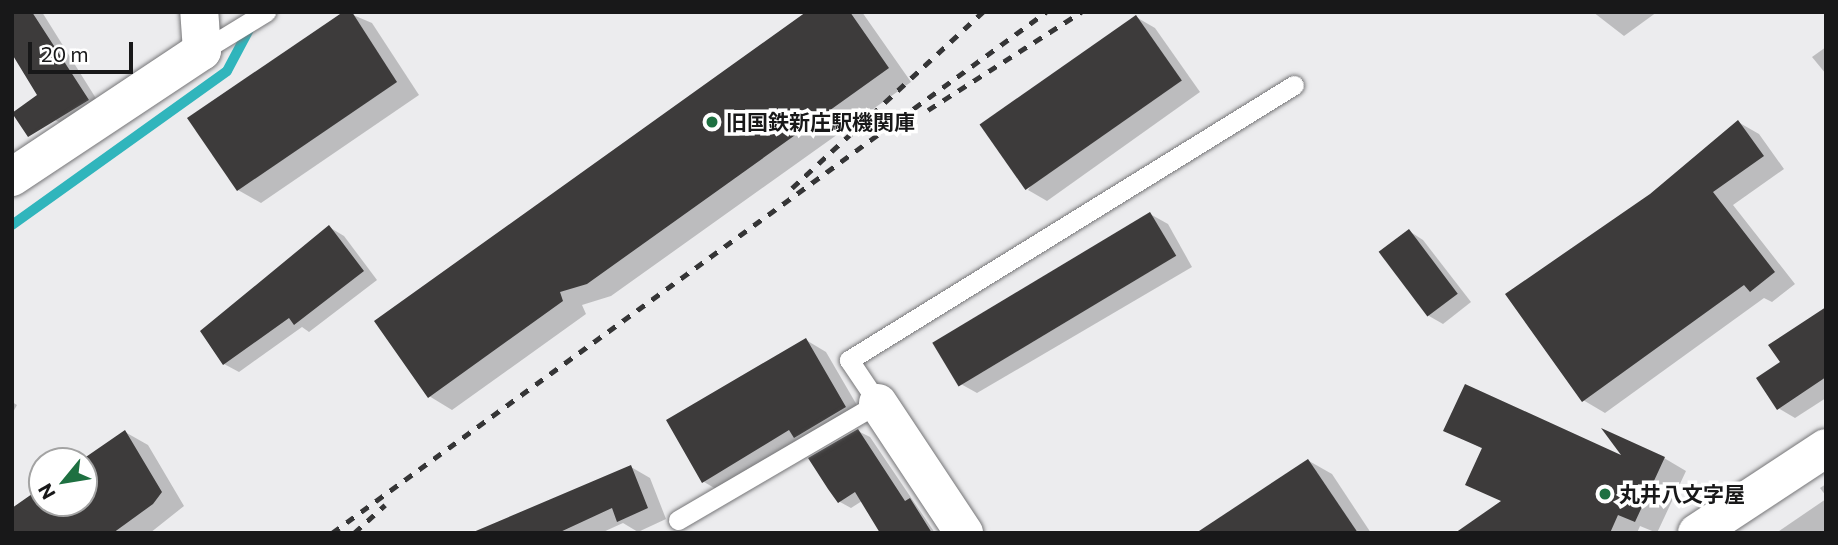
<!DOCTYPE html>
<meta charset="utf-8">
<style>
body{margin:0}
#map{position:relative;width:1838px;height:545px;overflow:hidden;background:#ececee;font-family:Commissioner,"Noto Sans JP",sans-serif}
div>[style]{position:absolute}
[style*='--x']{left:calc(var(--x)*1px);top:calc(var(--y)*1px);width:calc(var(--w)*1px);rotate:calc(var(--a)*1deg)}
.shadow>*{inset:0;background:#0003}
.stream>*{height:10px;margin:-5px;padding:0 5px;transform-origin:5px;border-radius:5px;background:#30b5bc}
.building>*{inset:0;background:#3d3b3b;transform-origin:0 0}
.roads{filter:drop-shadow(0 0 2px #757577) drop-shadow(0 0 2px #757577)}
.service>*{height:19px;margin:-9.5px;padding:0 9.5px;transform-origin:9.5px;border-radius:9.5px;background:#fff}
.minor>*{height:38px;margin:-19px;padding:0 19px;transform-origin:19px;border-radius:19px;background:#fff}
.tertiary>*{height:38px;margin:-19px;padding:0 19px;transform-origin:19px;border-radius:19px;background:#fff}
.rail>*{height:5px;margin-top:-2.5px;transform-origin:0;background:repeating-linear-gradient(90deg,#353536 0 9px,transparent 0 18px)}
.dots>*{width:19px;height:19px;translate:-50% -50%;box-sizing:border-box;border:4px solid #fff;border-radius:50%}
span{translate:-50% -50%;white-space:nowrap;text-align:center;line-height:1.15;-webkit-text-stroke:7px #fff;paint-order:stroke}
.poi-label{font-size:21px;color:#181819;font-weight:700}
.left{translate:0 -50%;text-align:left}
.frame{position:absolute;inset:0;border:14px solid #181819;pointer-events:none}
.north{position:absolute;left:28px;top:447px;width:70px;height:70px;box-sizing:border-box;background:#fff;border:2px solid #a3a3a3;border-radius:50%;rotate:240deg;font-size:19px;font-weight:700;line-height:28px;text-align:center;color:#181819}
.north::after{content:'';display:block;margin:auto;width:24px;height:32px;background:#1e7041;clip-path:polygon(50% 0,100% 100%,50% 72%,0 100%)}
.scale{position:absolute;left:28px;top:42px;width:105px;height:32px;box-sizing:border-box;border:4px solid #181819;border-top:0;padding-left:9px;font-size:21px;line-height:24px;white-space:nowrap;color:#181819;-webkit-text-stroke:5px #fff;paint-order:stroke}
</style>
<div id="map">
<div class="shadow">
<div style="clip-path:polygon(12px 12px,42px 12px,102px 108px,68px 127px,53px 119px)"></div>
<div style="clip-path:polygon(346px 12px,372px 23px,419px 95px,261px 203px,238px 190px)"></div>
<div style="clip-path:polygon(809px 12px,862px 12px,911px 82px,611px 296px,582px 305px,586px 314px,452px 410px,429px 396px)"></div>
<div style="clip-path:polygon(1593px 12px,1657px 12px,1624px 36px)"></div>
<div style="clip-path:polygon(1136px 17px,1155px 28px,1200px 92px,1047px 201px,1028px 190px)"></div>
<div style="clip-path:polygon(1826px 47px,1826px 74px,1812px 57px)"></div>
<div style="clip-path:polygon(1738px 122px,1759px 134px,1784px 169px,1733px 205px,1795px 284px,1772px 302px,1764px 298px,1605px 413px,1583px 400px,1651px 195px)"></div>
<div style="clip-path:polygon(1150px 214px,1168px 224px,1192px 267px,977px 393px,959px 383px)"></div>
<div style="clip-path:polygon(329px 227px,344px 236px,377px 280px,309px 332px,302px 327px,239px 372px,224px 364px)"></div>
<div style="clip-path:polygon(1409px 231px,1423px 240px,1471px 302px,1443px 324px,1429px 316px)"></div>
<div style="clip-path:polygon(1826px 320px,1826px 398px,1795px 418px,1778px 408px,1783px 363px)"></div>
<div style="clip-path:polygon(806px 340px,826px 352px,865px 419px,723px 493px,704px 482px)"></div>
<div style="clip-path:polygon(12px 402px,17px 405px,12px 414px)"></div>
<div style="clip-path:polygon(1446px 430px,1626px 459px,1664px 458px,1686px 471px,1657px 533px,1640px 526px,1637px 533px,1569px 533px,1468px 484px,1483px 449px)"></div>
<div style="clip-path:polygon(858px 431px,870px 437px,935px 533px,882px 533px,862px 501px,851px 508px,840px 502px)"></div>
<div style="clip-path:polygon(125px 432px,148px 445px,184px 506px,150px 533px,12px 533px,42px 489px,42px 503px,84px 503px)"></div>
<div style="clip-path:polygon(1309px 461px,1332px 474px,1371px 533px,1199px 533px)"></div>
<div style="clip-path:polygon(631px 467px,650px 478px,666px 519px,638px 532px,623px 523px,601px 533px,475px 533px)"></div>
<div style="clip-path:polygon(1826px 484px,1826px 496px,1820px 488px)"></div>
<div style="clip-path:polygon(1826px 499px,1826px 533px,1776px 533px)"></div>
</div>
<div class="stream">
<div style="--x:12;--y:225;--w:264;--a:-35.6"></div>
<div style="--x:227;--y:71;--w:55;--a:-62"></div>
</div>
<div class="building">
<div style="clip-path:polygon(12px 12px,32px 12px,89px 100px,28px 137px,12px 113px,37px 95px,12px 54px)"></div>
<div style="clip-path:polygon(343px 12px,352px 12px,397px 82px,237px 191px,187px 118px)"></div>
<div style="clip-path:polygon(806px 12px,850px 12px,889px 68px,587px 284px,560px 292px,563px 301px,428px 398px,374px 321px)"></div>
<div style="left:1136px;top:15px;width:80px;height:191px;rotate:55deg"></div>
<div style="clip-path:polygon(1738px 120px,1764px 156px,1713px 192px,1775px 272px,1750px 292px,1744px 285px,1582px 402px,1505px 294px,1650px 194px)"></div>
<div style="left:1150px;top:212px;width:51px;height:254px;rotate:59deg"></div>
<div style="clip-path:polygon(329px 225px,364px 271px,294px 325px,289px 318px,223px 365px,200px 331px)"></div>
<div style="left:1409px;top:229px;width:81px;height:38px;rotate:53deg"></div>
<div style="clip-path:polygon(1826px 307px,1826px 377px,1777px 410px,1756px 378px,1780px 362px,1768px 345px)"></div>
<div style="clip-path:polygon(806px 338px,846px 407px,794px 438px,789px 430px,702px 483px,666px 420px)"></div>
<div style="clip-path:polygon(1465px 384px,1621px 455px,1601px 428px,1665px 457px,1635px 522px,1618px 515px,1610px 533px,1455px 533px,1501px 501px,1465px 485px,1482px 448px,1443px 431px)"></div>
<div style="clip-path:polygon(858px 429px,905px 501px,910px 498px,932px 533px,880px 533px,855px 492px,838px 503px,828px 489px,808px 458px)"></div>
<div style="clip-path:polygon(125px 430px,162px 492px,153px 504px,113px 533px,12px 533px,12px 508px,42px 487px,42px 503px,84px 503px,80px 461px)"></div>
<div style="clip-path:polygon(1308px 459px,1358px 533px,1196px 533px)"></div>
<div style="clip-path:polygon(631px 465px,648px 508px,617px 522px,612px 508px,558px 533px,471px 533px)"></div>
</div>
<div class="roads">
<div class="service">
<div style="--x:202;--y:51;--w:75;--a:-31.4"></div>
<div style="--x:678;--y:520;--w:232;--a:-30.3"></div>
<div style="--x:878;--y:403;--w:52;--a:-124"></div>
<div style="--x:849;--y:360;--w:523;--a:-31.72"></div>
</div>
<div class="minor">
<div style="--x:12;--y:177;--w:228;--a:-33.6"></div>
<div style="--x:202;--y:51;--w:39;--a:-94"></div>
<div style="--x:878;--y:403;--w:156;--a:56.5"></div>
</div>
<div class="tertiary">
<div style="--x:1697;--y:533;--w:154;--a:-33.4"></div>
</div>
</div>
<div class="rail">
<div style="--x:928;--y:110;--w:182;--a:-32.6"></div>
<div style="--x:792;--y:188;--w:260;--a:-42.7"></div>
<div style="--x:332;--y:533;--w:884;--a:-36.12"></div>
<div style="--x:354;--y:533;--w:42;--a:-42.1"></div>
</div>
<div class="dots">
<div style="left:712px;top:122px;background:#1e7041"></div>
<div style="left:1605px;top:494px;background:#1e7041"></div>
</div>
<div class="poi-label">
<span class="left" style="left:726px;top:122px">旧国鉄新庄駅機関庫</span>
<span class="left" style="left:1619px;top:494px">丸井八文字屋</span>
</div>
<div class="frame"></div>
<div class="north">N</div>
<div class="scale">20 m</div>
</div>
